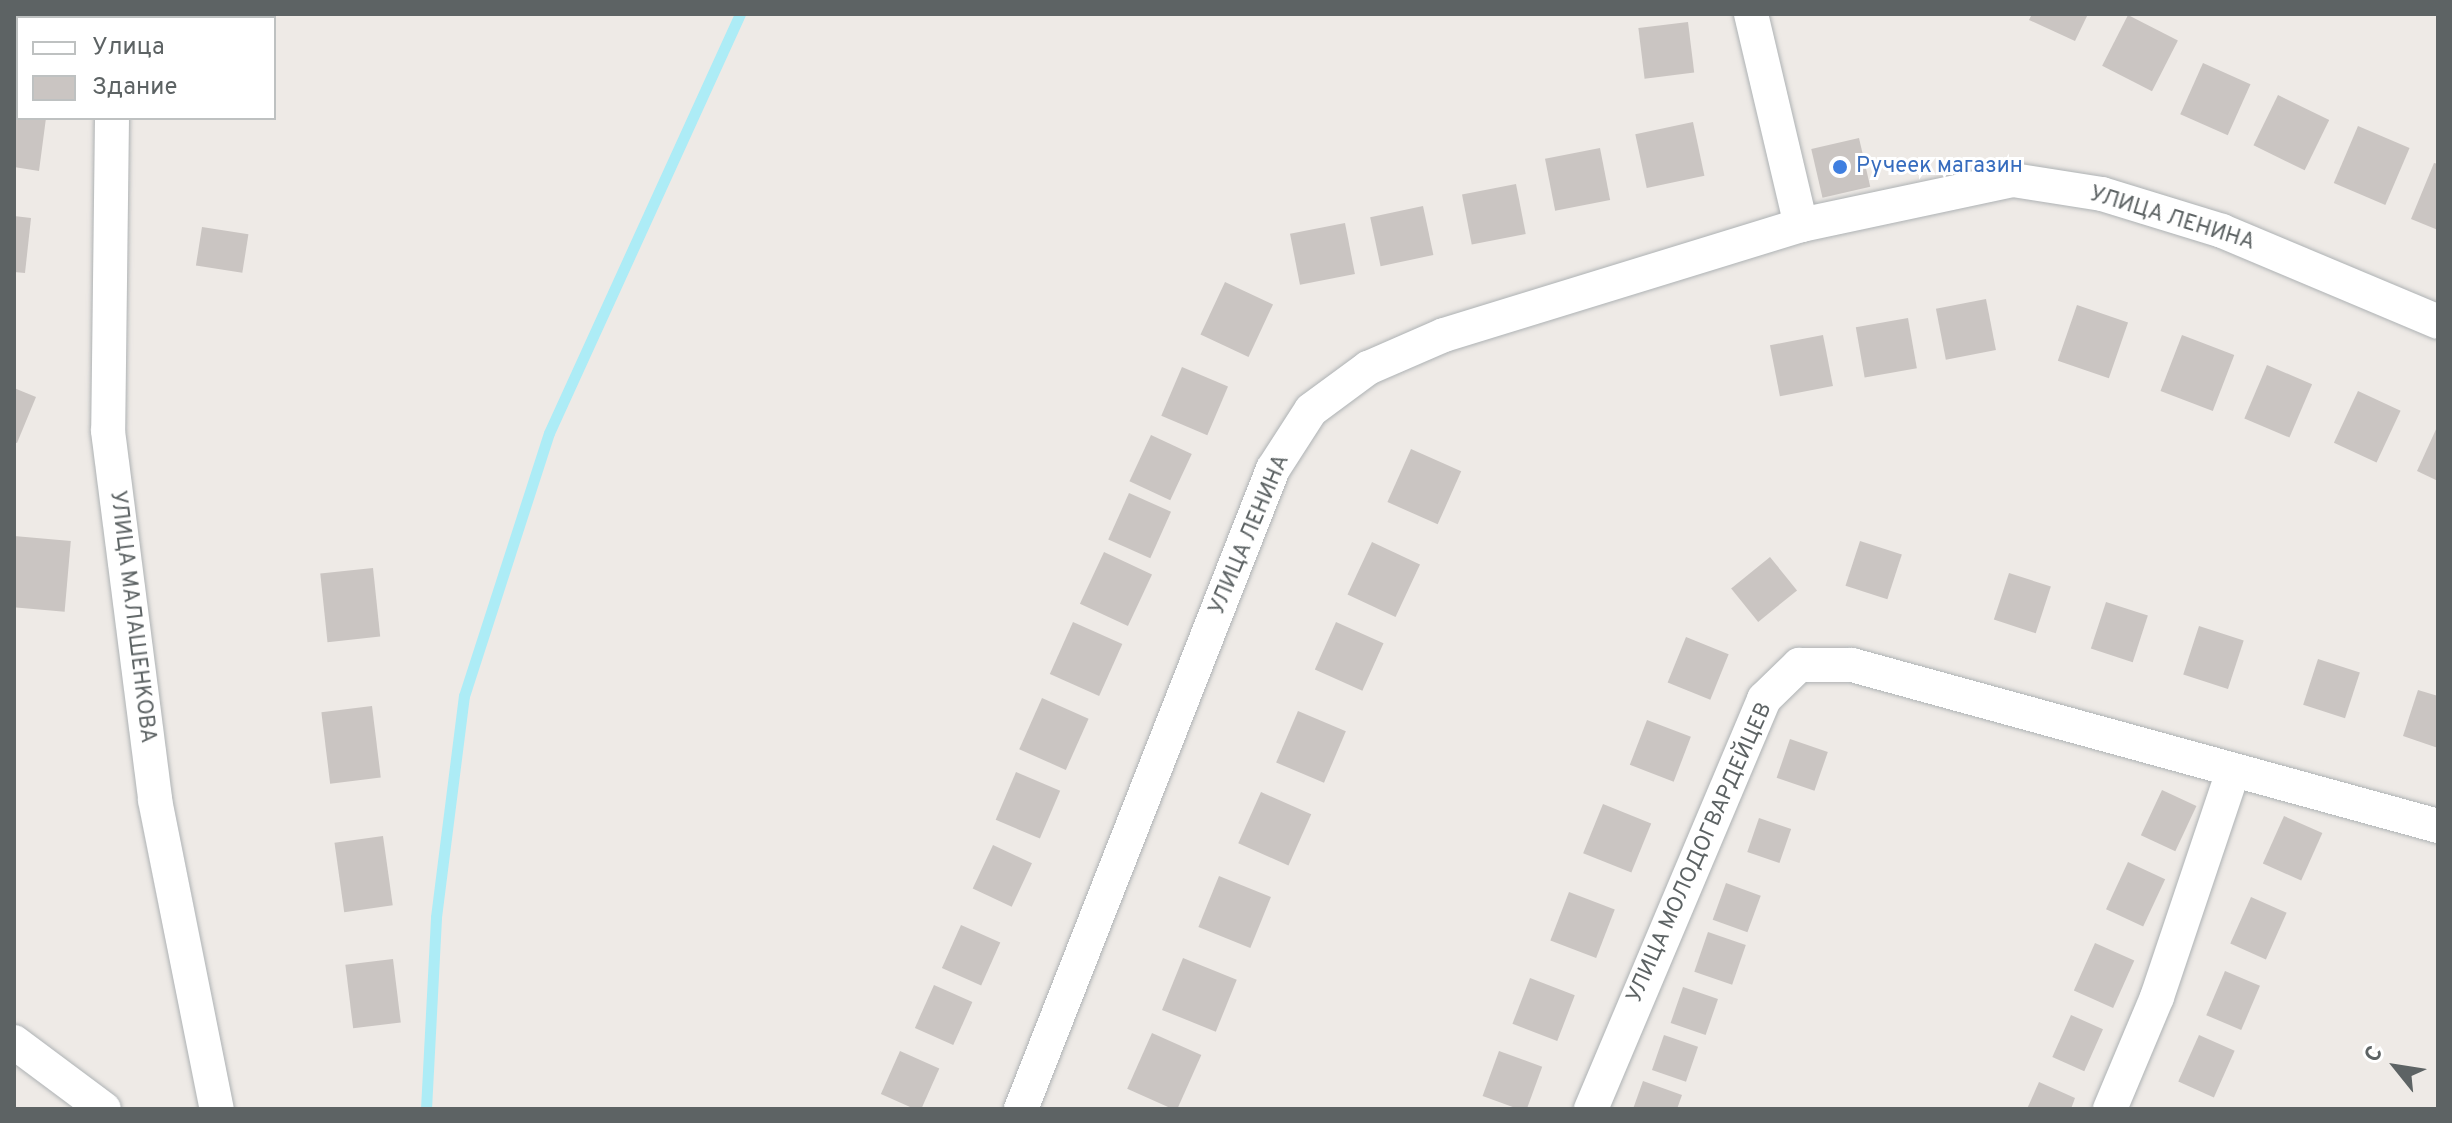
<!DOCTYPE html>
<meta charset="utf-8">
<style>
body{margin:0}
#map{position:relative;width:2452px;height:1123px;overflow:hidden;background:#eeeae6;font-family:Overpass,sans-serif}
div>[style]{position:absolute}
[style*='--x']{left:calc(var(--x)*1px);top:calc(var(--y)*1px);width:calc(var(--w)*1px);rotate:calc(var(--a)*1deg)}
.stream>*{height:11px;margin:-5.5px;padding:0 5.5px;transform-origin:5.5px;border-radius:5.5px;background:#adecf6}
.building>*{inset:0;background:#cac5c2;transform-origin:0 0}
.roads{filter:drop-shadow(0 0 2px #aeb2b4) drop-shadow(0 0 2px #aeb2b4)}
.street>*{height:34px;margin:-17px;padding:0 17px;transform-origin:17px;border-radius:17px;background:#fff}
.dots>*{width:22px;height:22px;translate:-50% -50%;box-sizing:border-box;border:4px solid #fff;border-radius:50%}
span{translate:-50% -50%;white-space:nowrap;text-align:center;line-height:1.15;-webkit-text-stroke:6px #fff;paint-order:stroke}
.shop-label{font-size:22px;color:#366cbe}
.left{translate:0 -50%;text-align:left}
.street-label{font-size:22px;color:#5d6364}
.frame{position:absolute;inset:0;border:16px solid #5d6364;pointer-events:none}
.legend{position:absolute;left:16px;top:16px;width:260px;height:104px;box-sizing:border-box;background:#fff;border:2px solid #bec1c1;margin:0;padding:10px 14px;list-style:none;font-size:24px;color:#5d6364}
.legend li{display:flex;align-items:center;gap:16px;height:40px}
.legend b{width:40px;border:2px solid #bec1c1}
.north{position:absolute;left:2356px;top:1027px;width:80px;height:80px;-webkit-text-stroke:6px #fff;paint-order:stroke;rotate:300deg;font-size:22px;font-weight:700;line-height:32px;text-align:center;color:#5d6364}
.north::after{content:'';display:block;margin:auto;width:28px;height:36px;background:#5d6364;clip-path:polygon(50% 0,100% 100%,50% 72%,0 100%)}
</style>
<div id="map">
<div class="stream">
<div style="--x:426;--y:1109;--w:192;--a:-87"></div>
<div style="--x:436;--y:917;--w:223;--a:-82.8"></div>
<div style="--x:464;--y:696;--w:276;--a:-72.1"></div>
<div style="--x:549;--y:433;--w:460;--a:-65.5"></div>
</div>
<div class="building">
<div style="clip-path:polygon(14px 14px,62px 14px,18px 18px,18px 56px)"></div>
<div style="clip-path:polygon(2032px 14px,2088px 14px,2075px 41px,2029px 20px)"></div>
<div style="left:2128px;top:15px;width:56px;height:57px;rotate:27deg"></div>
<div style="left:1688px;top:22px;width:51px;height:50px;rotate:83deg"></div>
<div style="left:2203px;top:63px;width:52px;height:56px;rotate:24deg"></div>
<div style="left:2278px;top:95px;width:57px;height:56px;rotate:26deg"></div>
<div style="clip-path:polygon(14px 108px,18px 118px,46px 118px,39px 171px,14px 167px)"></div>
<div style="left:1693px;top:122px;width:55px;height:59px;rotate:78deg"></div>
<div style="left:2358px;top:126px;width:56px;height:62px;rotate:23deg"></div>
<div style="left:1859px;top:138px;width:50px;height:49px;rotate:77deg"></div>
<div style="left:1600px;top:148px;width:53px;height:56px;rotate:79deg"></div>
<div style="clip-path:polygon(2434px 163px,2438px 164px,2438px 230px,2411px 219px)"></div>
<div style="left:1516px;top:184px;width:51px;height:55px;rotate:79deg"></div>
<div style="left:1423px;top:206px;width:50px;height:54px;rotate:78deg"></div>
<div style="clip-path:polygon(14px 216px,31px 218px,25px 273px,14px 272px)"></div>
<div style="left:1345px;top:223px;width:52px;height:56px;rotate:79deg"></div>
<div style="left:202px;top:227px;width:47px;height:39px;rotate:9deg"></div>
<div style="left:1225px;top:282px;width:53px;height:58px;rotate:25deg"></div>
<div style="left:1986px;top:299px;width:52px;height:51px;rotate:79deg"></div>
<div style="left:2077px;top:305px;width:54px;height:59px;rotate:19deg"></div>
<div style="left:1908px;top:318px;width:51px;height:53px;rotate:80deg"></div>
<div style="left:1823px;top:335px;width:52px;height:54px;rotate:79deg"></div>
<div style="left:2182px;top:335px;width:56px;height:60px;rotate:21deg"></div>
<div style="left:2267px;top:365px;width:49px;height:58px;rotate:23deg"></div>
<div style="left:1182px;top:367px;width:50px;height:53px;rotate:23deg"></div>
<div style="clip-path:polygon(14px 388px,36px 397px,17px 443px,14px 442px)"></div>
<div style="left:2358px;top:391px;width:47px;height:57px;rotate:25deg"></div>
<div style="clip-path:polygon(2438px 425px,2438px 481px,2417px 471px)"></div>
<div style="left:1151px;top:435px;width:45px;height:51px;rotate:25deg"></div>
<div style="left:1411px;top:449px;width:55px;height:58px;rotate:24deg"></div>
<div style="left:1129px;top:493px;width:46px;height:51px;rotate:24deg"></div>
<div style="left:14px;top:536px;width:57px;height:71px;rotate:5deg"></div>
<div style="left:1860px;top:541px;width:44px;height:47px;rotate:18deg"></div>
<div style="left:1372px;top:542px;width:53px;height:58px;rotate:25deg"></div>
<div style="left:1104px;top:552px;width:53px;height:57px;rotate:25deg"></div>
<div style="left:1770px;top:557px;width:43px;height:50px;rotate:51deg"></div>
<div style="left:373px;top:568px;width:69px;height:53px;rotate:84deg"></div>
<div style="left:2009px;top:573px;width:44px;height:49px;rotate:18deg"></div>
<div style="left:2106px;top:602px;width:44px;height:49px;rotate:18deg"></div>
<div style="left:1073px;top:622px;width:54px;height:57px;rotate:24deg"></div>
<div style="left:1336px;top:622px;width:52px;height:52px;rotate:24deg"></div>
<div style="left:2199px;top:626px;width:47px;height:51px;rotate:18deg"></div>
<div style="left:1686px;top:637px;width:46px;height:49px;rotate:22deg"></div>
<div style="left:2318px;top:659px;width:44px;height:48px;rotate:18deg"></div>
<div style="clip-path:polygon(2418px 690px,2438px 696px,2438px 748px,2403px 736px)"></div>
<div style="left:1042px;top:698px;width:51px;height:56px;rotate:24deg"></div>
<div style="left:372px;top:706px;width:72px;height:51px;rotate:83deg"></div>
<div style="left:1298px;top:711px;width:52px;height:56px;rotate:23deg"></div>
<div style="left:1647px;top:720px;width:47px;height:48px;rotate:21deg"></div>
<div style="left:1790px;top:739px;width:40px;height:41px;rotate:19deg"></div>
<div style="left:1016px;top:772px;width:48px;height:52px;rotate:23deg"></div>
<div style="left:2162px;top:790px;width:38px;height:50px;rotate:25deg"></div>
<div style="left:1261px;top:792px;width:55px;height:56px;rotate:24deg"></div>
<div style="left:1603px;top:804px;width:52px;height:53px;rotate:22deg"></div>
<div style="left:2284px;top:816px;width:42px;height:52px;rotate:24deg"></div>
<div style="left:1759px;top:818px;width:34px;height:36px;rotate:19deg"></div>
<div style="left:383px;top:836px;width:70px;height:49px;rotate:82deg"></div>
<div style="left:993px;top:845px;width:43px;height:48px;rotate:25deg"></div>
<div style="left:2128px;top:862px;width:41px;height:52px;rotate:25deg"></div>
<div style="left:1219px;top:876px;width:56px;height:55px;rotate:22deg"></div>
<div style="left:1726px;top:883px;width:37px;height:39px;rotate:20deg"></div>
<div style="left:1569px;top:892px;width:49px;height:52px;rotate:21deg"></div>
<div style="left:2251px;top:897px;width:39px;height:51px;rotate:24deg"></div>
<div style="left:961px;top:925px;width:43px;height:47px;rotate:24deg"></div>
<div style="left:1708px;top:932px;width:40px;height:42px;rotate:19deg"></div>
<div style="left:2095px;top:943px;width:43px;height:52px;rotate:24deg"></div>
<div style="left:1183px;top:958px;width:58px;height:56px;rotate:22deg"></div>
<div style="left:393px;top:959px;width:64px;height:48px;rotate:83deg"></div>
<div style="left:2225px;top:971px;width:38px;height:48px;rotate:23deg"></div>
<div style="left:1530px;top:978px;width:48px;height:49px;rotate:21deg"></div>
<div style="left:934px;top:985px;width:42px;height:47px;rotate:24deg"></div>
<div style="left:1683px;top:987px;width:37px;height:38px;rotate:19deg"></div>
<div style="left:2071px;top:1015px;width:35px;height:46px;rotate:24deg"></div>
<div style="left:1152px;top:1033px;width:54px;height:61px;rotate:24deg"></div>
<div style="left:1664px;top:1035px;width:36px;height:37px;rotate:19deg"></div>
<div style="left:2199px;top:1035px;width:39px;height:51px;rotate:24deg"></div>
<div style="left:900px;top:1051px;width:43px;height:47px;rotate:24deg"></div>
<div style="left:1499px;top:1051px;width:46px;height:48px;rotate:20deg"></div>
<div style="clip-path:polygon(1643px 1081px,1682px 1095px,1677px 1109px,1633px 1109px)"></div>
<div style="clip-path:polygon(2039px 1082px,2075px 1098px,2071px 1109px,2027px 1109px)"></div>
</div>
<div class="roads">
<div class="street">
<div style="--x:1751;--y:14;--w:217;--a:76.7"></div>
<div style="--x:120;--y:18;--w:4;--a:-76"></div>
<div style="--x:112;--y:118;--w:313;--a:90.7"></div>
<div style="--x:108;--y:431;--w:372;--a:82.7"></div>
<div style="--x:155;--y:800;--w:315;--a:78.7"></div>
<div style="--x:14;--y:1042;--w:112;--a:36.7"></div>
<div style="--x:1021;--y:1109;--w:688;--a:-68.51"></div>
<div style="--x:1273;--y:469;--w:70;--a:-57.2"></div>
<div style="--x:1311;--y:410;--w:71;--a:-36.4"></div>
<div style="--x:1368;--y:368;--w:83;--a:-23.5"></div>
<div style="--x:1444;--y:335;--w:374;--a:-17.1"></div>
<div style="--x:1801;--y:225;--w:217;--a:-12"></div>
<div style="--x:2013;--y:180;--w:90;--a:8.9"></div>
<div style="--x:2102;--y:194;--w:126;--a:17.1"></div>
<div style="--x:2222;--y:231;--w:234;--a:22.8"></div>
<div style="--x:1591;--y:1109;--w:445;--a:-67.1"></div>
<div style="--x:1764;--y:699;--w:49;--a:-44.2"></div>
<div style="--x:1799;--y:665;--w:53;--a:0"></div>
<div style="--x:1852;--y:665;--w:608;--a:15.36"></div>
<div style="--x:2110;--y:1109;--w:121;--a:-67.2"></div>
<div style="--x:2157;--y:997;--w:238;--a:-71.4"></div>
</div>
</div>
<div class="dots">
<div style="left:1840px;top:167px;background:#3f7fe0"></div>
</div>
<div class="shop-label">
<span class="left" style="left:1856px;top:167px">Ручеек магазин</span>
</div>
<div class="street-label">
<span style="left:2172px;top:219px;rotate:17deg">УЛИЦА ЛЕНИНА</span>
<span style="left:1250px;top:535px;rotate:-67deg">УЛИЦА ЛЕНИНА</span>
<span style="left:132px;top:617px;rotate:83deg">УЛИЦА МАЛАШЕНКОВА</span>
<span style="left:1700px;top:853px;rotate:-66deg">УЛИЦА МОЛОДОГВАРДЕЙЦЕВ</span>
</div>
<div class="frame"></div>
<ul class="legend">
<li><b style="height:10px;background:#fff"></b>Улица</li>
<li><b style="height:22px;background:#cac5c2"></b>Здание</li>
</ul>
<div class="north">С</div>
</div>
